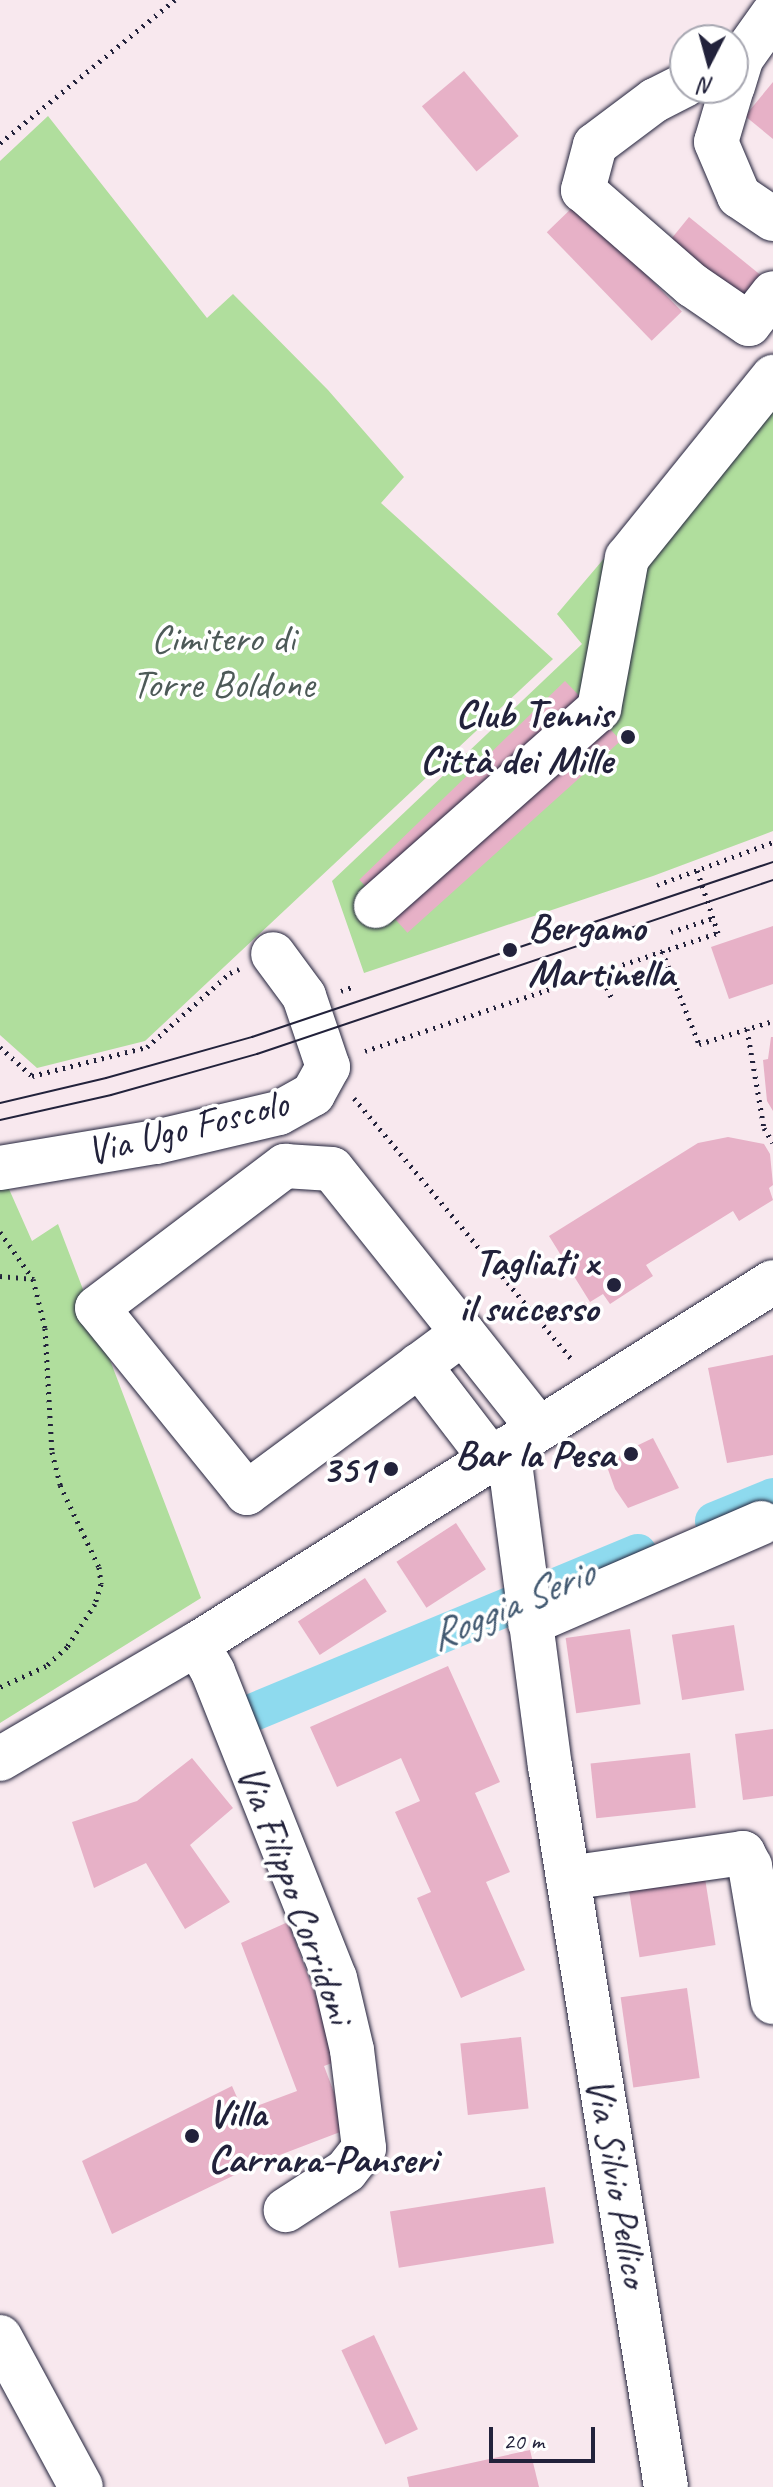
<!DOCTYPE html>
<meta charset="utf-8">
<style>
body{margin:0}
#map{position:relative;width:773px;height:2487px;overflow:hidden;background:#f8e8ee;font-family:Caveat,sans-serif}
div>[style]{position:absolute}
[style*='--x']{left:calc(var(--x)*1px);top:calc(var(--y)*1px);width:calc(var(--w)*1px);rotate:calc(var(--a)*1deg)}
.green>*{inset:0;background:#b0de9d}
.canal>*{height:38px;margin:-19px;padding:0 19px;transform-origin:19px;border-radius:19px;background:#8edaee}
.building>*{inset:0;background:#e7b1c7;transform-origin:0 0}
.path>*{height:5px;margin-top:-2.5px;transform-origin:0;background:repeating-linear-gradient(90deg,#22223b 0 2px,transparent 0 8px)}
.roads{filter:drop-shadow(0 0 2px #22223b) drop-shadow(0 0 2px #22223b)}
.minor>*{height:44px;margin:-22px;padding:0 22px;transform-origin:22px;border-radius:22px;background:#fff}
.tram>*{height:2px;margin:-1px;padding:0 1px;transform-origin:1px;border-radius:1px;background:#22223b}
.dots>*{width:22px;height:22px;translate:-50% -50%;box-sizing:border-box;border:4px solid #fff;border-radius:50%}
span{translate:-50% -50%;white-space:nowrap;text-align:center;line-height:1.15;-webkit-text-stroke:7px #fff;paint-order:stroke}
.park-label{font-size:40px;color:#4d5a58}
.poi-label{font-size:40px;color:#22223b;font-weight:700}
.right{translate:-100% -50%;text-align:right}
.left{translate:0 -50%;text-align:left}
.street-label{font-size:40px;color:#22223b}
.water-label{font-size:42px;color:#425971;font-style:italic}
.north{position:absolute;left:669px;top:24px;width:80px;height:80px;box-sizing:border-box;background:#fff;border:2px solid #a7a7b1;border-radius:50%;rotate:186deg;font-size:22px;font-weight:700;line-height:32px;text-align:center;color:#22223b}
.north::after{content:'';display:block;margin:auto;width:28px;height:36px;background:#22223b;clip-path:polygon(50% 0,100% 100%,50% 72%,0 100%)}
.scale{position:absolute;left:489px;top:2427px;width:106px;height:36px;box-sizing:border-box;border:4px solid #22223b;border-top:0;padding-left:10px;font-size:24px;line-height:28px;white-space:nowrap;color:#22223b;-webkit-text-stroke:6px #fff;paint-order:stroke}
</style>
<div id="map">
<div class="green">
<div style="clip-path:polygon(48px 116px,207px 318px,233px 294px,328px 390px,404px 477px,381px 503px,553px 659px,145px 1041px,37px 1068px,0 1035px,0 161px)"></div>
<div style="clip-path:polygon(773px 359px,773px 831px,653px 876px,364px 973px,332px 881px,582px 644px,557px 614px)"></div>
<div style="clip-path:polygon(5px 1180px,32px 1241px,58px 1224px,201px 1598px,0 1723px,0 1181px)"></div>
</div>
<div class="canal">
<div style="--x:714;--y:1521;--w:64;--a:-22.1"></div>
<div style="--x:249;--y:1714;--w:421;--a:-22.5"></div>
</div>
<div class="building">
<div style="left:464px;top:71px;width:85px;height:55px;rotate:50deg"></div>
<div style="clip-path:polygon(773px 82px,773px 139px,745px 116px)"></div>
<div style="left:577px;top:203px;width:151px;height:42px;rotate:46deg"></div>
<div style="left:689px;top:217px;width:101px;height:32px;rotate:39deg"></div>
<div style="left:565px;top:681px;width:29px;height:286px;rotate:46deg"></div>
<div style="left:602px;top:720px;width:28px;height:287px;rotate:48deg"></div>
<div style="clip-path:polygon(773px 926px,773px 984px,729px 999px,711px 947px)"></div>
<div style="clip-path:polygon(771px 1037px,773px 1037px,773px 1111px,767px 1101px,763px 1060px,768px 1059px)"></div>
<div style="clip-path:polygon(728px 1137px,764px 1144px,770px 1154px,773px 1185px,769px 1188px,773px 1200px,739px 1221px,733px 1211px,646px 1265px,653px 1276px,610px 1304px,603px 1294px,590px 1302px,549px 1236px,698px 1143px)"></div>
<div style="clip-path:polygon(773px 1355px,773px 1455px,727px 1463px,708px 1368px)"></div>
<div style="clip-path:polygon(653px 1438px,679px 1488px,628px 1508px,615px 1489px,605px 1461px)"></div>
<div style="left:456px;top:1523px;width:55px;height:71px;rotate:57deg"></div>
<div style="left:365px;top:1578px;width:40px;height:80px;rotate:57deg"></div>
<div style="left:734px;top:1625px;width:66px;height:63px;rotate:81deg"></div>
<div style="left:630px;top:1629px;width:76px;height:65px;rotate:82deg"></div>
<div style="clip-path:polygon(448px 1666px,500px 1782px,475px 1793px,510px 1872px,486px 1882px,525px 1970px,461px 1998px,417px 1898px,431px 1892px,395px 1812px,420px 1801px,401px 1758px,337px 1787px,310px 1727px)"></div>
<div style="clip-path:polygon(773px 1729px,773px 1796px,743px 1800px,735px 1734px)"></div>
<div style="left:690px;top:1753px;width:55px;height:100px;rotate:84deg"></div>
<div style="clip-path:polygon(192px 1758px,233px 1808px,190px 1845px,230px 1902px,185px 1929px,146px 1863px,94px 1888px,72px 1822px,137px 1801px)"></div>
<div style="left:704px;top:1872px;width:74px;height:77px;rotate:81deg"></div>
<div style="clip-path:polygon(288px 1922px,340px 2060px,324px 2066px,348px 2129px,264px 2161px,112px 2234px,82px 2161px,232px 2086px,243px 2111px,297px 2091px,241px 1943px)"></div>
<div style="left:687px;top:1988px;width:91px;height:67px;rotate:82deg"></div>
<div style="left:521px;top:2037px;width:72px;height:61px;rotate:84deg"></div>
<div style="left:545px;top:2187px;width:57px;height:157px;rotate:81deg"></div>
<div style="left:374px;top:2335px;width:104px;height:36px;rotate:65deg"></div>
<div style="clip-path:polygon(530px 2450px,539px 2487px,409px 2487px,407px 2477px)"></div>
</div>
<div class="path">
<div style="--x:0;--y:143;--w:226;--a:-39.3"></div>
<div style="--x:657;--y:885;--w:124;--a:-20.3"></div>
<div style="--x:671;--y:932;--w:44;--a:-18.4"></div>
<div style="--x:662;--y:951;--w:100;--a:68.3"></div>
<div style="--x:699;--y:1044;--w:77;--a:-17.3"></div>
<div style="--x:600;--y:973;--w:31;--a:65"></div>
<div style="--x:341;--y:991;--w:15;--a:-20"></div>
<div style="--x:747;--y:1029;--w:100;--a:80.3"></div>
<div style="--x:764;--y:1128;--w:17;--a:59"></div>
<div style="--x:0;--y:1047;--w:43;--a:42.2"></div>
<div style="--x:32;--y:1076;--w:119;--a:-14.2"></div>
<div style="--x:147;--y:1047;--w:111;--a:-41.7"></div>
<div style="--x:230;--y:973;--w:10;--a:-24"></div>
<div style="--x:365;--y:1051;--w:372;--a:-18.5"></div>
<div style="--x:718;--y:933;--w:66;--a:-108.4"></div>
<div style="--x:354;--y:1098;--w:342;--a:50.2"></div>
<div style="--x:0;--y:1232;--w:57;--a:54.9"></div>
<div style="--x:33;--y:1279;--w:50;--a:76.2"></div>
<div style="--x:45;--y:1328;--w:124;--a:86.8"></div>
<div style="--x:52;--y:1452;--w:34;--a:76"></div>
<div style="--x:60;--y:1485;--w:91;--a:64.6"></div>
<div style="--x:99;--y:1567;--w:17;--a:83"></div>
<div style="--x:101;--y:1584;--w:21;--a:107"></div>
<div style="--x:95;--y:1604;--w:51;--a:123.1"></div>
<div style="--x:67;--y:1647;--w:28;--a:138"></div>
<div style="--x:46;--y:1666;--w:51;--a:155.5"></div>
<div style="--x:0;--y:1276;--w:33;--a:5"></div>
</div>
<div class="roads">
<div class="minor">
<div style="--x:685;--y:85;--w:34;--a:153"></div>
<div style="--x:655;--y:100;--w:75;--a:143.1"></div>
<div style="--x:595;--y:145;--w:47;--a:104.9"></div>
<div style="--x:583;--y:190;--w:145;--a:41.1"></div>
<div style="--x:692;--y:285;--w:69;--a:34.4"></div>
<div style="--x:749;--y:324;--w:39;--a:-52"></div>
<div style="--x:733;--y:86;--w:28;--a:-73"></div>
<div style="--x:741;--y:59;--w:55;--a:-54.6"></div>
<div style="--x:732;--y:88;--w:56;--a:106.5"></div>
<div style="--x:716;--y:142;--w:59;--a:66.9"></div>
<div style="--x:739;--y:196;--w:41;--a:34.1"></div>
<div style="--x:376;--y:906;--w:298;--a:-41.5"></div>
<div style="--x:599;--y:709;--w:154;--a:-79.5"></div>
<div style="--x:627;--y:558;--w:233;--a:-51.1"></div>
<div style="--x:0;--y:1168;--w:158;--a:-9.5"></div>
<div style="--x:156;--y:1142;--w:126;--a:-13.3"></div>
<div style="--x:279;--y:1113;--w:39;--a:-29"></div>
<div style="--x:313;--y:1094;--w:31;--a:-61"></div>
<div style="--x:328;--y:1067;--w:75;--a:-108.7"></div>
<div style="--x:304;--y:996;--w:52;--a:-126.4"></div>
<div style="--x:463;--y:1333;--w:269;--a:143.5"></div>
<div style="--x:247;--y:1493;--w:238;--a:-129"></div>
<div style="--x:97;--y:1308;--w:236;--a:-37.1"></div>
<div style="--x:285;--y:1166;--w:47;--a:3.7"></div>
<div style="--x:332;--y:1169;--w:210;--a:51.4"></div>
<div style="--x:463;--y:1333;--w:122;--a:51.6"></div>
<div style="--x:419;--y:1365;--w:118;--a:52.5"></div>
<div style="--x:508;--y:1448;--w:321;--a:82.5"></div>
<div style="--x:550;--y:1766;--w:730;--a:80.86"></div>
<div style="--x:530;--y:1623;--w:252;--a:-23.4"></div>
<div style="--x:197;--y:1644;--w:32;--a:60"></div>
<div style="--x:213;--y:1672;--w:329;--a:68.3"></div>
<div style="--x:335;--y:1978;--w:74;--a:76.7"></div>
<div style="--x:352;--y:2050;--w:99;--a:83"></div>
<div style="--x:364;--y:2148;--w:29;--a:128"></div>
<div style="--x:346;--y:2171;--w:72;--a:147"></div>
<div style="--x:0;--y:1759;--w:228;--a:-30.3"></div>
<div style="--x:197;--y:1644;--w:680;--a:-32.15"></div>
<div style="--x:568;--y:1878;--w:177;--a:-8.1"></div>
<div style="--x:743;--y:1853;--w:15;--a:62"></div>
<div style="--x:750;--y:1866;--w:138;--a:80.4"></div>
<div style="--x:0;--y:2337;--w:170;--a:61.6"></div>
</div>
</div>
<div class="tram">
<div style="--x:0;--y:1103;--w:109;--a:-13.3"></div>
<div style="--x:106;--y:1078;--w:152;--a:-15.7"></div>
<div style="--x:252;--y:1037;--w:550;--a:-18.57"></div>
<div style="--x:0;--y:1120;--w:114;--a:-12.7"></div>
<div style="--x:111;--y:1095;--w:152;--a:-15.7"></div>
<div style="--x:257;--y:1054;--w:545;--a:-18.63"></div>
</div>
<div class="dots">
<div style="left:628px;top:737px;background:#22223b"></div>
<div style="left:510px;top:950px;background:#22223b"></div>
<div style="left:614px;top:1285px;background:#22223b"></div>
<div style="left:631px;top:1454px;background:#22223b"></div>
<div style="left:391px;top:1469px;background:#22223b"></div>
<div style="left:192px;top:2136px;background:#22223b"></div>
</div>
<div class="park-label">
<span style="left:223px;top:661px">Cimitero di<br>Torre Boldone</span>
</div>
<div class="poi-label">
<span class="right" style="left:612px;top:737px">Club Tennis<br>Città dei Mille</span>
<span class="left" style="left:528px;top:950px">Bergamo<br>Martinella</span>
<span class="right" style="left:598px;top:1285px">Tagliati x<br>il successo</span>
<span class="right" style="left:615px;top:1454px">Bar la Pesa</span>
<span class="right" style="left:375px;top:1469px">351</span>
<span class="left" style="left:208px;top:2136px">Villa<br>Carrara-Panseri</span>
</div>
<div class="street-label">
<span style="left:187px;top:1127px;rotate:-14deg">Via Ugo Foscolo</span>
<span style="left:296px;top:1894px;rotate:70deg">Via Filippo Corridoni</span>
<span style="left:618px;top:2182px;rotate:80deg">Via Silvio Pellico</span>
</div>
<div class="water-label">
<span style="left:511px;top:1605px;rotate:-23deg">Roggia Serio</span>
</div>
<div class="north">N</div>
<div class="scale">20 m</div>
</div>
